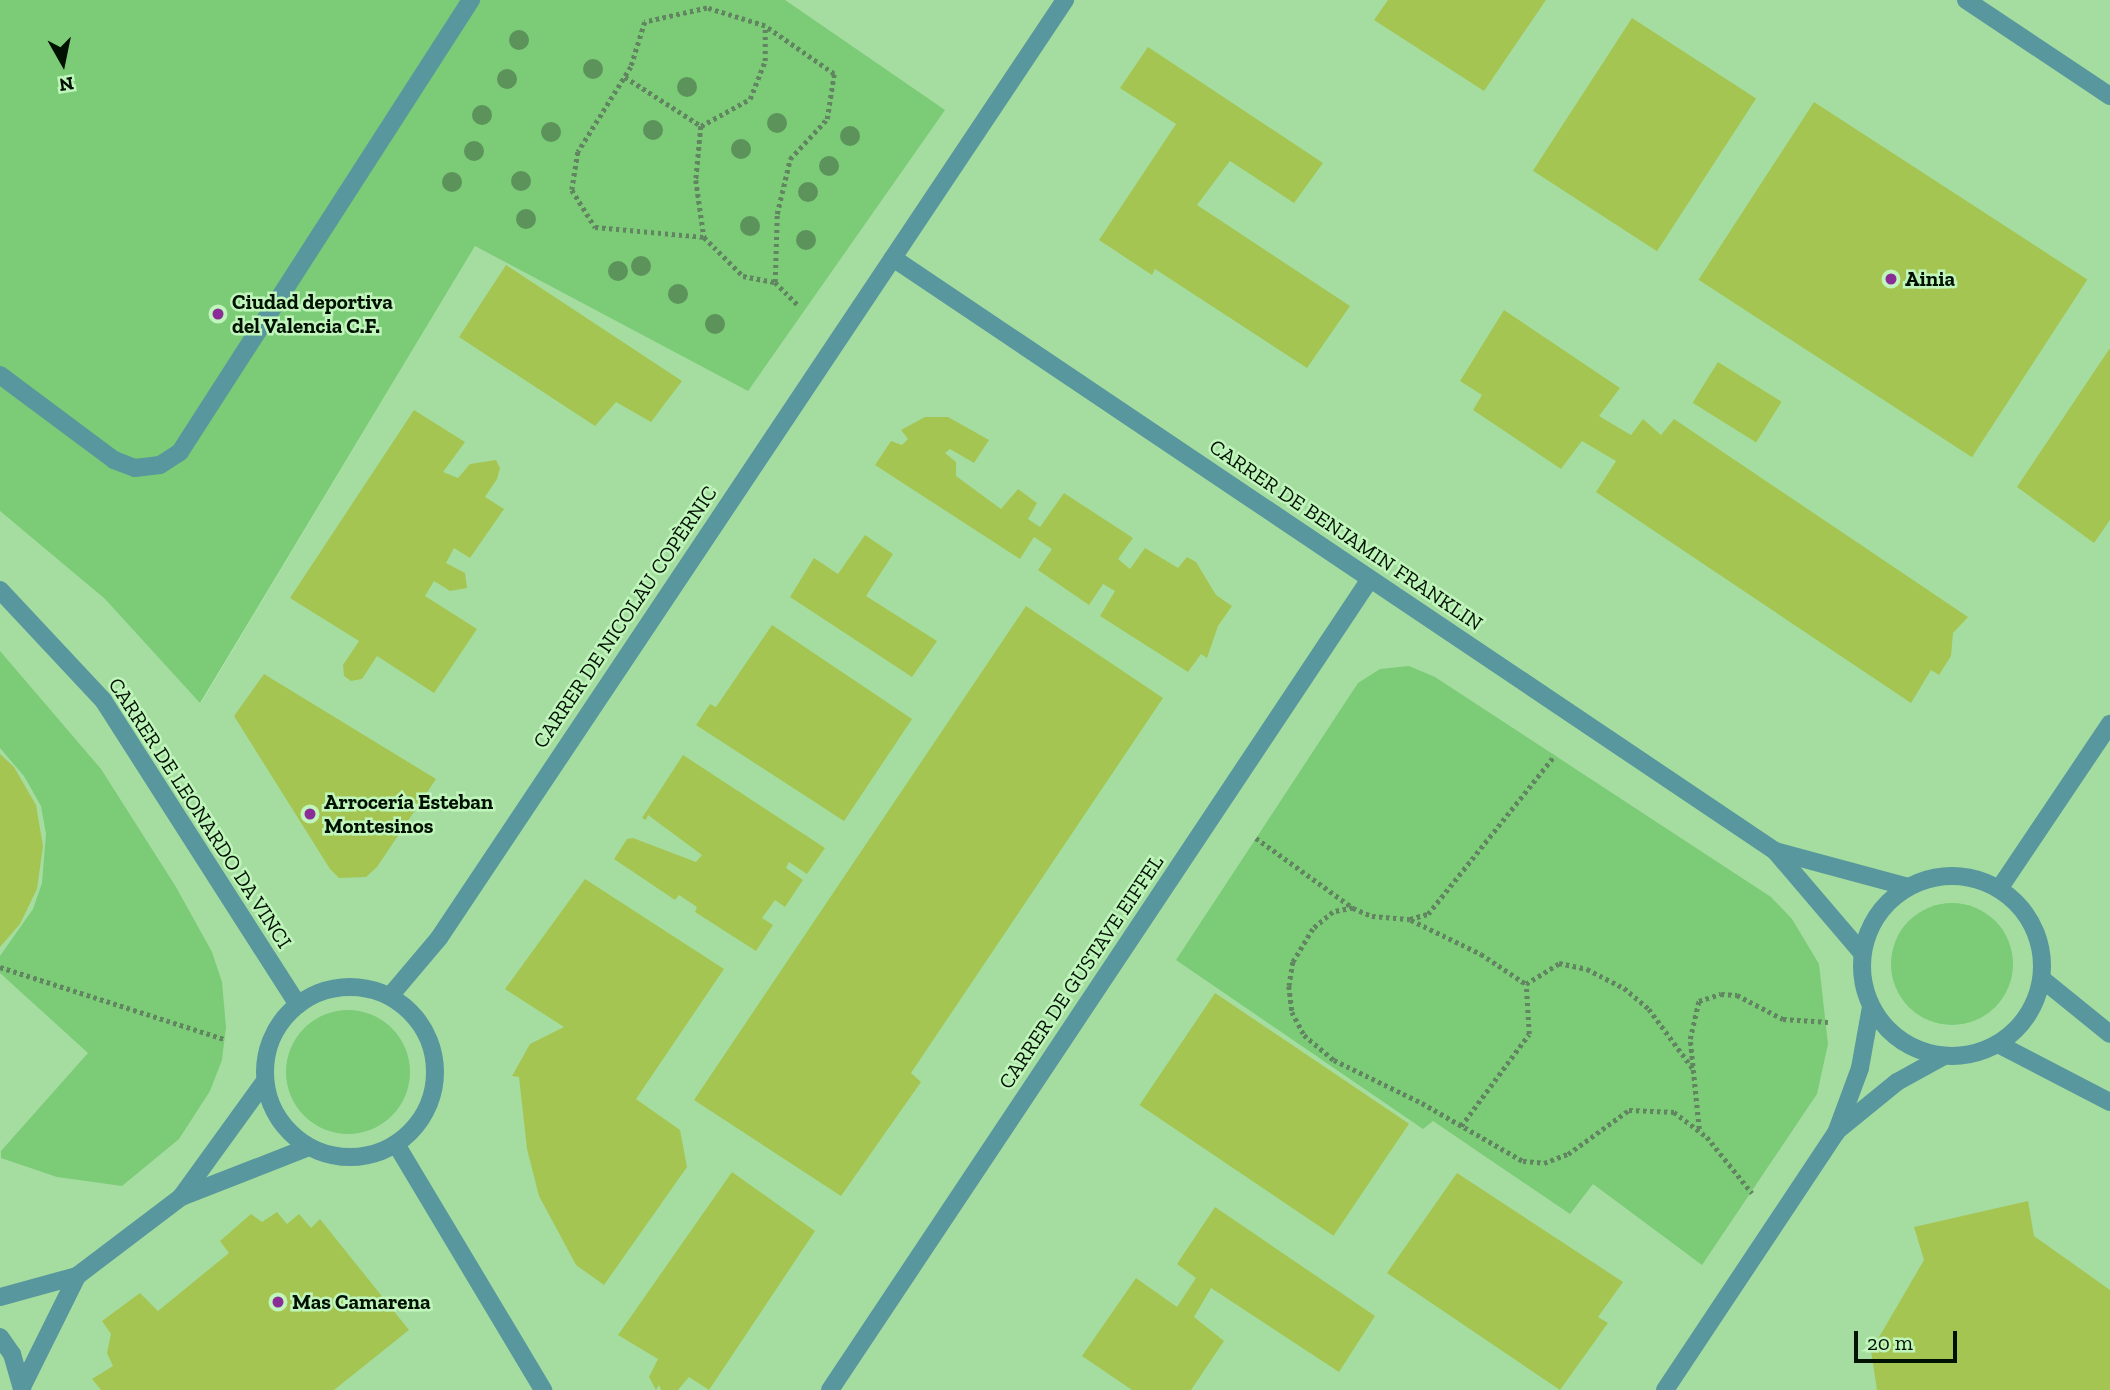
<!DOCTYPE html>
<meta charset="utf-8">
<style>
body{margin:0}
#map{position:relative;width:2110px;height:1390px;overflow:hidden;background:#b3e7b0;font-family:"Zilla Slab",serif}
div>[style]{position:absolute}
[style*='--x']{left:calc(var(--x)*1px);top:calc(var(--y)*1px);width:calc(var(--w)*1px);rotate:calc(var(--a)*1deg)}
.built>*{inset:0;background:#a5dda1}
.green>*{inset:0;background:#7bcb77}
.round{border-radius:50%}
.building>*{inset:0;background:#a5c552;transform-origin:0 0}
.path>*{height:4.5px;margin-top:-2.25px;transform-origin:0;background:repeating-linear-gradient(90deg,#618560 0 3.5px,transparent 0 7px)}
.lane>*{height:18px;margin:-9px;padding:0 9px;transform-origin:9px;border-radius:9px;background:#57979d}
.street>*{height:18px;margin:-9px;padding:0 9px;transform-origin:9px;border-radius:9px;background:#57979d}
.street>.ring{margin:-9px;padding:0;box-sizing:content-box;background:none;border:18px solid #57979d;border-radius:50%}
.trees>*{width:20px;height:20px;margin:-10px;border-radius:50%;background:#5c935b}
.dots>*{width:19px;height:19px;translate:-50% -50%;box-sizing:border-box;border:4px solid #c0f5bc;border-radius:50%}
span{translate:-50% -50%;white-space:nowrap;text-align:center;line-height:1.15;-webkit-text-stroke:5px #c0f5bc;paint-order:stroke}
.poi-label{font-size:21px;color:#021202;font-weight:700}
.left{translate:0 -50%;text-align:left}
.street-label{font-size:21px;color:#021202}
.north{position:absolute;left:28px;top:28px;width:70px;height:70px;-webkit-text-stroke:5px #c0f5bc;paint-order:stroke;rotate:171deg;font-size:19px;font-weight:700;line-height:28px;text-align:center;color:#021202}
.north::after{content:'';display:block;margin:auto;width:24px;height:32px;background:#021202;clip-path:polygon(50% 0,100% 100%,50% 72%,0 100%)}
.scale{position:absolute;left:1854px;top:1331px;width:103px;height:32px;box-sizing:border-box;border:4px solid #021202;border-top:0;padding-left:9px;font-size:21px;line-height:24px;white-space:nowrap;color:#021202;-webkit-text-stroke:5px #c0f5bc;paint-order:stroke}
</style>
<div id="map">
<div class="built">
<div style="clip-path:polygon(588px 0,2110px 0,2110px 1390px,0 1390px,0 511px,105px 599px,201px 703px,481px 236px)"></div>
</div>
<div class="green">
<div style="clip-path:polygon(0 0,785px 0,945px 110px,748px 391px,475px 246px,200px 703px,105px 599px,0 511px)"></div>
<div style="clip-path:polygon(0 651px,101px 769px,176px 887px,212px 952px,222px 982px,226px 1027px,222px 1060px,210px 1091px,179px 1139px,122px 1186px,57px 1177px,1px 1158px,1px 1151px,88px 1053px,0 973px,0 956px,33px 909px,42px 883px,46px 834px,41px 806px,24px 776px,0 748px)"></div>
<div style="clip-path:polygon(1409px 666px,1435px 677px,1771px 897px,1792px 919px,1819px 964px,1828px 1044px,1817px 1094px,1702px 1265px,1593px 1184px,1570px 1214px,1433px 1121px,1423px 1129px,1176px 960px,1358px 683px,1380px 669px)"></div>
<div class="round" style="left:1891px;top:903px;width:122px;height:122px"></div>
<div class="round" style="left:286px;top:1010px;width:124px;height:124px"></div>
</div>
<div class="building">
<div style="clip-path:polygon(1388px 0,1546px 0,1484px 91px,1374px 20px)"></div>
<div style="left:1632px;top:18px;width:148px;height:182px;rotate:33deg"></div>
<div style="clip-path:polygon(1148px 47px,1323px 163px,1294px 203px,1230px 161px,1197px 205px,1350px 306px,1307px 368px,1155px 269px,1152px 275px,1099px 240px,1176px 124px,1120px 88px)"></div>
<div style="left:1814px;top:102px;width:326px;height:212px;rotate:33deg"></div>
<div style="clip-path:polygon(506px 265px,682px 381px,651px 422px,616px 402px,595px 426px,459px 337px)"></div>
<div style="clip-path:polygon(1504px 310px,1620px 388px,1599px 416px,1631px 435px,1643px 419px,1661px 435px,1674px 419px,1968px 617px,1953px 633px,1951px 656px,1939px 675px,1931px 670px,1911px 703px,1596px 492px,1616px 461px,1582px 441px,1561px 469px,1473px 410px,1482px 395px,1460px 381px)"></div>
<div style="clip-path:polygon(2110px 348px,2110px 520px,2094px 543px,2017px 487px)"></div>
<div style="left:1718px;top:362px;width:75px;height:48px;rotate:32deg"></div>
<div style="clip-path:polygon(414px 410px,465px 442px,443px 472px,458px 478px,470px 464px,496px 460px,500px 468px,497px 479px,485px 497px,504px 509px,470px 558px,454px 548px,446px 563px,465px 573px,467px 588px,450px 591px,434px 581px,425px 596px,477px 629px,434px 693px,377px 656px,362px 679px,351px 681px,344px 676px,343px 665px,359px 641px,290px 598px)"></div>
<div style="clip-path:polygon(925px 417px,948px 417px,989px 440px,974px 463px,950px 449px,945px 453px,956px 462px,956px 476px,1001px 509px,1018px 489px,1037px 503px,1028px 519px,1040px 527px,1064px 493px,1133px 538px,1118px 559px,1130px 569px,1145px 548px,1178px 568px,1187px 557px,1196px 562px,1216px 595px,1232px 606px,1218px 626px,1207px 658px,1201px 654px,1188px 672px,1100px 616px,1115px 591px,1103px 584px,1089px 605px,1038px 570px,1052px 549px,1034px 537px,1020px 559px,875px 465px,891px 441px,902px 445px,908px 439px,901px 430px)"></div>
<div style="clip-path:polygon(865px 535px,893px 554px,866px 596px,937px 641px,912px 677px,790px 597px,814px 558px,838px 574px)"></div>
<div style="clip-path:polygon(1026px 606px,1163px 698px,911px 1073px,921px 1082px,841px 1196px,694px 1100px)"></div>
<div style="clip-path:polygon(772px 625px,912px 719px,844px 821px,696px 725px,710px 704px,716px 707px)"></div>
<div style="clip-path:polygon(264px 674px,436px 779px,377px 867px,366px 877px,339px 878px,330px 869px,234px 716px)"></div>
<div style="clip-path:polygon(0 754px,14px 767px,36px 805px,43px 846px,37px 889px,20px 924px,0 947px)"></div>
<div style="clip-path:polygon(683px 755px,825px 848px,807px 874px,789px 862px,786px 868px,803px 880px,785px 907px,775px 900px,762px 918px,773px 925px,756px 951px,695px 912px,697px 907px,679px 895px,675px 900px,614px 859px,627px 839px,633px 838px,696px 862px,702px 855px,648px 815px,646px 820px,642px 818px)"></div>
<div style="clip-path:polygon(585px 879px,724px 969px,636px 1099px,680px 1130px,687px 1167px,604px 1285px,576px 1265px,539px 1196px,527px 1149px,519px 1077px,512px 1076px,530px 1044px,564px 1027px,505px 989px)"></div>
<div style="left:1215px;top:993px;width:234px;height:135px;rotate:34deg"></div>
<div style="clip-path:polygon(732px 1172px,815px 1231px,709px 1390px,689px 1377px,678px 1390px,661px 1390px,659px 1385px,656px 1390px,649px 1377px,658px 1359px,618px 1335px)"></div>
<div style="clip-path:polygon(1457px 1173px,1623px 1282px,1598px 1317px,1608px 1323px,1560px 1390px,1387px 1273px)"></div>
<div style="clip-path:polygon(2028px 1201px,2034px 1236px,2110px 1290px,2110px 1390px,1877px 1390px,1871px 1351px,1924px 1260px,1914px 1227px)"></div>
<div style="clip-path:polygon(1215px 1207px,1375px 1316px,1339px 1372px,1211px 1288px,1194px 1317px,1224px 1341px,1191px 1390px,1132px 1390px,1082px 1356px,1136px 1278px,1177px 1307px,1196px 1278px,1177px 1264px)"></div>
<div style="clip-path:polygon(277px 1212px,287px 1224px,299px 1214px,311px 1228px,320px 1219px,409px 1330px,334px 1390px,101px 1390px,92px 1379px,113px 1366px,107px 1353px,111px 1334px,102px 1321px,140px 1293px,158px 1311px,229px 1253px,220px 1241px,251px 1214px,262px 1222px)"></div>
</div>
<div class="path">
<div style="--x:625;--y:77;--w:90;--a:32.8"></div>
<div style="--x:701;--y:126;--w:54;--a:95.3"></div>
<div style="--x:696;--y:180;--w:58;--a:82"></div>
<div style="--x:701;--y:126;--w:56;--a:-28.9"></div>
<div style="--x:750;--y:99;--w:41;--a:-68.5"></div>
<div style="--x:765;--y:61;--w:35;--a:-90"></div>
<div style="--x:775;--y:282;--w:68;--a:-88.3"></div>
<div style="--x:777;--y:214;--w:57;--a:-76.7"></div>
<div style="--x:790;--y:159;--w:54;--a:-47.2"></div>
<div style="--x:827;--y:119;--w:46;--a:-81.2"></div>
<div style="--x:834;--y:74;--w:84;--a:-145.2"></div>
<div style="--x:765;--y:26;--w:61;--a:-162.8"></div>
<div style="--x:707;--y:8;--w:64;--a:167.3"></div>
<div style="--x:645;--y:22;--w:47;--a:107.3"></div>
<div style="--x:631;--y:67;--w:100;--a:121.9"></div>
<div style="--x:578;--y:152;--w:38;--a:99"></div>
<div style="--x:572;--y:190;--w:44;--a:58.1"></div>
<div style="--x:595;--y:227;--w:109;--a:5.2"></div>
<div style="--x:704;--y:237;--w:55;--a:45"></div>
<div style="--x:743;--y:276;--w:33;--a:11"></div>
<div style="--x:775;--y:282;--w:34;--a:45"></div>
<div style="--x:1256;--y:838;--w:120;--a:35.8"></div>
<div style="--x:1353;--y:908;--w:21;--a:23"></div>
<div style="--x:1372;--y:916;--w:38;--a:5"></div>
<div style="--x:1410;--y:919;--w:19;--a:-16"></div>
<div style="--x:1428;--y:914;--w:203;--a:-51.4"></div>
<div style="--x:1353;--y:908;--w:20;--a:169"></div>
<div style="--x:1333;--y:912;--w:26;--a:140"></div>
<div style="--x:1313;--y:929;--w:39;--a:121"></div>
<div style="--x:1293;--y:962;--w:24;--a:99"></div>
<div style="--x:1289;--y:986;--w:26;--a:83"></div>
<div style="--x:1292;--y:1012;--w:26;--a:62"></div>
<div style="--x:1304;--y:1035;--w:39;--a:40"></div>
<div style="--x:1334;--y:1060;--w:98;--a:26"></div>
<div style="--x:1422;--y:1103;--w:116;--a:29.9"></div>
<div style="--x:1523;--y:1161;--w:21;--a:5"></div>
<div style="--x:1544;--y:1163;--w:26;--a:-21"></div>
<div style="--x:1568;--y:1154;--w:75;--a:-35.8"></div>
<div style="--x:1629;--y:1110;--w:45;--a:2.5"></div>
<div style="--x:1674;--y:1112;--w:41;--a:37.1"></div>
<div style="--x:1707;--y:1137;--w:72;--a:51.2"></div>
<div style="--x:1411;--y:920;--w:78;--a:25.9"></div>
<div style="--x:1481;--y:954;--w:54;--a:33.7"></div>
<div style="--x:0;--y:967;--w:235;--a:17.8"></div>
<div style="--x:1461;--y:1126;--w:114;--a:-53.5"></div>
<div style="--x:1529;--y:1034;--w:50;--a:-93.4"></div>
<div style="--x:1526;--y:984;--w:39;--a:-32"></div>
<div style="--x:1559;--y:963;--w:29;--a:12"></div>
<div style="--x:1587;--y:969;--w:42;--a:27.2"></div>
<div style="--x:1624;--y:988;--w:33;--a:40"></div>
<div style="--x:1649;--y:1009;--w:76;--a:53.6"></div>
<div style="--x:1699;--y:1129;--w:90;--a:-95.7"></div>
<div style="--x:1690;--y:1039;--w:39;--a:-77"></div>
<div style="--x:1699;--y:1001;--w:23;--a:-18"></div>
<div style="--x:1721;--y:994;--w:16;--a:4"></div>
<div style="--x:1737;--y:995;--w:52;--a:27.6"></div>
<div style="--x:1783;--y:1019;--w:45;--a:3.8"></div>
</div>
<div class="lane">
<div style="--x:0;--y:375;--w:142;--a:36.7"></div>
<div style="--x:114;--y:460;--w:22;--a:21"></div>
<div style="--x:135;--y:468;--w:25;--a:-7"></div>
<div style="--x:160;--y:465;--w:24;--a:-33"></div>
<div style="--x:180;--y:452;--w:538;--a:-57.23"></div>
</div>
<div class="street">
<div style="--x:1966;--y:0;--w:173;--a:33.7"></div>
<div style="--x:893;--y:258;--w:1063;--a:33.91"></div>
<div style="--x:1775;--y:851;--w:134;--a:49.5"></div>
<div style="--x:0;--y:590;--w:151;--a:46.9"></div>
<div style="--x:103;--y:700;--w:362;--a:57.4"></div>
<div style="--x:1775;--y:851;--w:138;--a:15.1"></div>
<div class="ring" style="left:1862px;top:876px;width:162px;height:162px"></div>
<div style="--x:1999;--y:889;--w:199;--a:-56.1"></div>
<div style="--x:2042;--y:979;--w:87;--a:39"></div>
<div class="ring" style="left:265px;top:987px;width:152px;height:152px"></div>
<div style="--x:390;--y:996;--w:76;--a:-49.8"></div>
<div style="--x:439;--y:938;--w:1128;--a:-56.28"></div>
<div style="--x:1998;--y:1044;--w:126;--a:27.4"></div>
<div style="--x:1838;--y:1130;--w:76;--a:-39.1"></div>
<div style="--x:1897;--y:1082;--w:54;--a:-29"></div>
<div style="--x:396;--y:1144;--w:287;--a:59.1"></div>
<div style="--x:181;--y:1197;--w:143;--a:-54.1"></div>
<div style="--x:0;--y:1297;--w:80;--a:-15.3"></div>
<div style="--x:77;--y:1276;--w:131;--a:-37.2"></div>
<div style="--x:181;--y:1197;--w:137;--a:-21.3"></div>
<div style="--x:0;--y:1337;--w:21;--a:55"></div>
<div style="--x:12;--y:1354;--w:37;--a:74"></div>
<div style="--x:22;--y:1387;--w:124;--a:-63.6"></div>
<div style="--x:830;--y:1390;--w:974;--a:-56.34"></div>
<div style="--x:1665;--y:1390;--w:309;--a:-56.4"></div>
<div style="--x:1836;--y:1133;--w:69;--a:-69.7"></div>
<div style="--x:1860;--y:1068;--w:62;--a:-79.8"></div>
</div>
<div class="trees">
<div style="left:519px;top:40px"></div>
<div style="left:593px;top:69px"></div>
<div style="left:507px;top:79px"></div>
<div style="left:687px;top:87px"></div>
<div style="left:482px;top:115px"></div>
<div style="left:777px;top:123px"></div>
<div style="left:653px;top:130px"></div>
<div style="left:551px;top:132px"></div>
<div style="left:850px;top:136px"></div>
<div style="left:741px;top:149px"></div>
<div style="left:474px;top:151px"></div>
<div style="left:829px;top:166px"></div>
<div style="left:521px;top:181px"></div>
<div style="left:452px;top:182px"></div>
<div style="left:808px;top:192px"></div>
<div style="left:526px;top:219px"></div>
<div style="left:750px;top:226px"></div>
<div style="left:806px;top:240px"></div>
<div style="left:641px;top:266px"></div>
<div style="left:618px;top:271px"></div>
<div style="left:678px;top:294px"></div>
<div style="left:715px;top:324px"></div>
</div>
<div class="dots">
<div style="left:1891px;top:279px;background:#8b2d97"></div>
<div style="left:218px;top:314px;background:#8b2d97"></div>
<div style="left:310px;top:814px;background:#8b2d97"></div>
<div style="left:278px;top:1302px;background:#8b2d97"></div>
</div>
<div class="poi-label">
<span class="left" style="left:1905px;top:279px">Ainia</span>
<span class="left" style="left:232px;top:314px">Ciudad deportiva<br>del Valencia C.F.</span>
<span class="left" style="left:324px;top:814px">Arrocería Esteban<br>Montesinos</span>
<span class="left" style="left:292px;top:1302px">Mas Camarena</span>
</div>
<div class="street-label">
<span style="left:1346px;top:535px;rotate:34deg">CARRER DE BENJAMIN FRANKLIN</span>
<span style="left:625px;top:617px;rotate:-56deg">CARRER DE NICOLAU COPÈRNIC</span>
<span style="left:200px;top:813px;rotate:57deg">CARRER DE LEONARDO DA VINCI</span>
<span style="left:1081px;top:972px;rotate:-56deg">CARRER DE GUSTAVE EIFFEL</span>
</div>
<div class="north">N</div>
<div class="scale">20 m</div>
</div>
